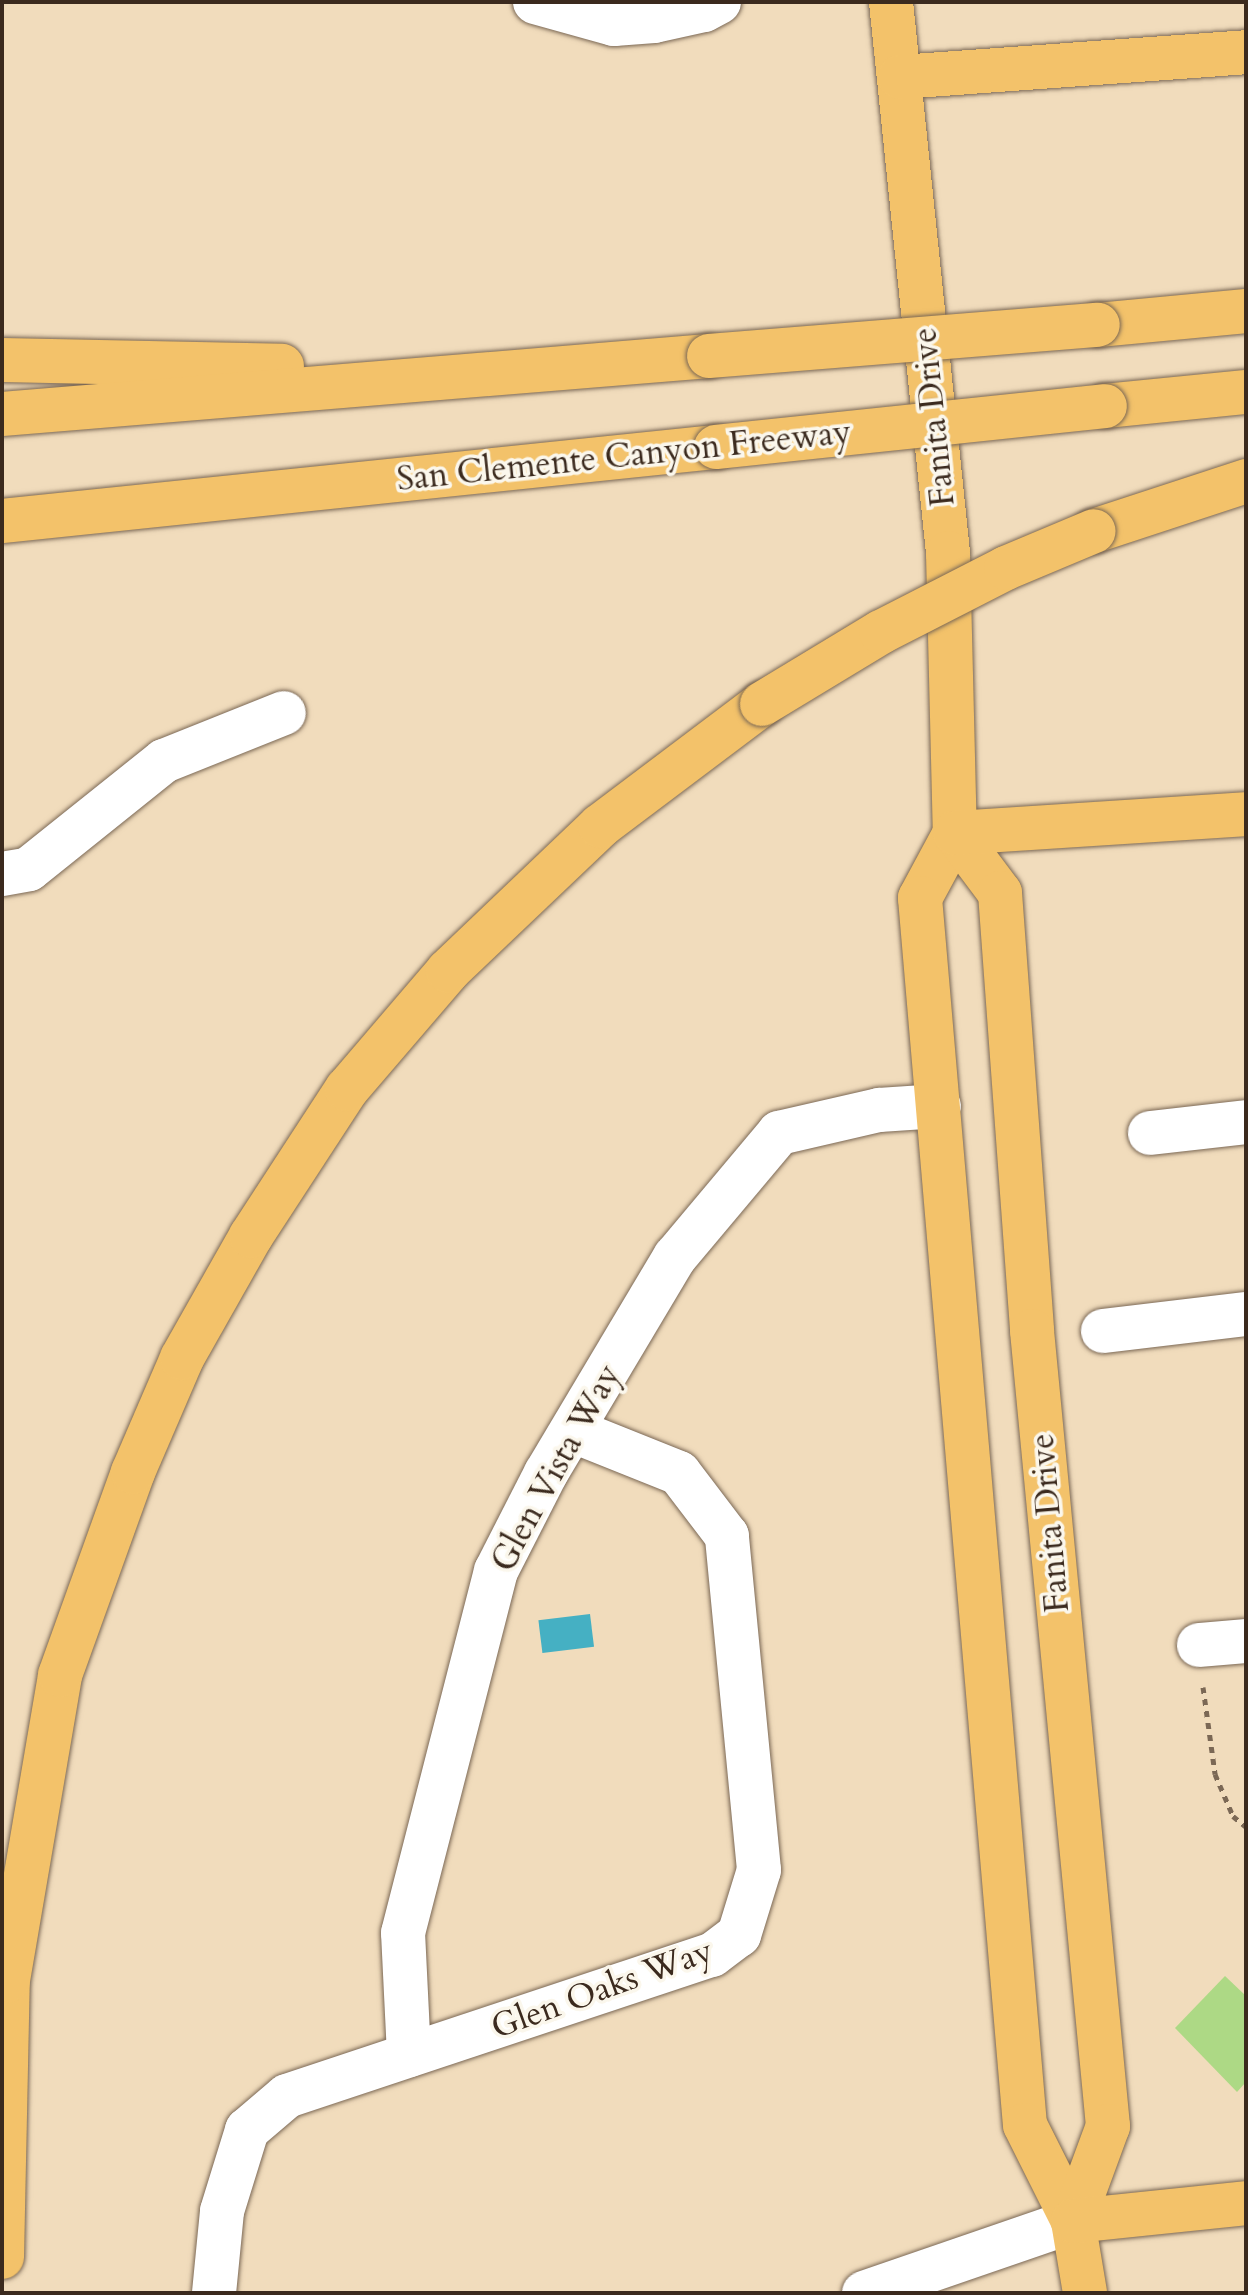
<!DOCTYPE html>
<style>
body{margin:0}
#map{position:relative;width:1248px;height:2295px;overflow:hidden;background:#f1dcbc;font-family:Cardo,serif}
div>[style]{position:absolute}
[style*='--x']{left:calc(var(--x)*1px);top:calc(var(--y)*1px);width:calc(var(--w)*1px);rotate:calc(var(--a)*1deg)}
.green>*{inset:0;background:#add985}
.water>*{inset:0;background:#45b0c3;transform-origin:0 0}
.path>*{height:5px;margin-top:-2.5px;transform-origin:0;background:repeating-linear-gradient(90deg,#7b6855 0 6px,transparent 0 12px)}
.roads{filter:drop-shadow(0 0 2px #7b6855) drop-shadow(0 0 2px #7b6855)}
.minor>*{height:44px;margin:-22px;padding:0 22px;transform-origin:22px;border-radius:22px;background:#fff}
.major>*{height:44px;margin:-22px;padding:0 22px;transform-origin:22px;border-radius:22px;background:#f3c26a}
.highway>*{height:44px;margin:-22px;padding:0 22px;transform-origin:22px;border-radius:22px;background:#f3c26a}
.bridges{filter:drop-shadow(0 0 2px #7b6855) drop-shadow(0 0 2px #7b6855)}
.highway-bridge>*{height:44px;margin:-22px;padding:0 22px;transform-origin:22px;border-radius:22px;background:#f3c26a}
span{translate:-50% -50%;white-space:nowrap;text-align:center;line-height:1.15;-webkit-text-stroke:7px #fbf7ec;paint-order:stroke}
.street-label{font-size:34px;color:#3b2a1e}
.frame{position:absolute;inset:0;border:4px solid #3b2a1e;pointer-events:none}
</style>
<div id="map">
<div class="green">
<div style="clip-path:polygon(1225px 1976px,1246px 1996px,1246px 2082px,1237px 2092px,1175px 2028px)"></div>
</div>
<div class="water">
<div style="left:590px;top:1614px;width:33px;height:52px;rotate:83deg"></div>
</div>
<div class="path">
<div style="--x:1203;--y:1687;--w:88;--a:82.1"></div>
<div style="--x:1215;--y:1774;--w:46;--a:66.8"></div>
<div style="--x:1233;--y:1816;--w:17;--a:40"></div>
</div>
<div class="roads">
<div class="minor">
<div style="--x:535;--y:2;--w:82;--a:15.6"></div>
<div style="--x:614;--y:24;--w:40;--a:-4.3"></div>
<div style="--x:654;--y:21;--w:51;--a:-12.4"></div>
<div style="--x:704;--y:10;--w:17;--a:-28"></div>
<div style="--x:2;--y:874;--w:27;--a:-10"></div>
<div style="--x:29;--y:869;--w:173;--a:-38.7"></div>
<div style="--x:164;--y:761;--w:129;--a:-21.8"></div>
<div style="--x:1150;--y:1133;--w:97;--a:-6.5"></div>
<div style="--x:1103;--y:1331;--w:144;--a:-6.8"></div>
<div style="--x:1199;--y:1645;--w:47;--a:-4.9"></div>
<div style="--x:409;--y:2055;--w:122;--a:-92.8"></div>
<div style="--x:403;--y:1933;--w:374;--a:-75.6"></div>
<div style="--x:496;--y:1571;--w:110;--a:-63"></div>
<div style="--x:546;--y:1473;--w:252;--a:-59.2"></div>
<div style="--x:675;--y:1257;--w:162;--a:-50"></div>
<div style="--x:779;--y:1133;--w:103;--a:-13"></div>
<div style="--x:879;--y:1110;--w:60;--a:-3.8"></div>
<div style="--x:214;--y:2293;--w:82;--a:-84.4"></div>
<div style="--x:222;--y:2211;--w:85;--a:-72.8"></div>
<div style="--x:247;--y:2130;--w:52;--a:-40.4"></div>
<div style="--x:287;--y:2096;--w:448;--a:-18.4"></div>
<div style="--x:712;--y:1955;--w:34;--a:-37"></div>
<div style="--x:739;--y:1935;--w:68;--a:-72.9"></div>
<div style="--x:759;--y:1870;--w:336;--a:-95.5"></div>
<div style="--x:727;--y:1536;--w:79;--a:-127.3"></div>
<div style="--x:679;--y:1473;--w:113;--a:-158.2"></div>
<div style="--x:864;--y:2293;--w:221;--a:-19"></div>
</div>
<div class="major">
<div style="--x:891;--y:2;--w:554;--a:84.09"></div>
<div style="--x:948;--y:553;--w:280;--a:88.6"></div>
<div style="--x:955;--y:833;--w:74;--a:118.3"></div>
<div style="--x:920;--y:898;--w:1231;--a:85.11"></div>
<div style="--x:1025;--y:2125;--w:107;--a:63.4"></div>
<div style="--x:1073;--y:2221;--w:73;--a:80.5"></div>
<div style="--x:955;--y:833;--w:75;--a:53.1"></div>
<div style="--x:1000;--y:893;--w:439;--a:85.8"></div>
<div style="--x:1032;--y:1331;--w:799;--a:84.54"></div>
<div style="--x:1108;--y:2126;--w:101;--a:110.2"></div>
<div style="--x:1073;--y:2221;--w:174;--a:-5.9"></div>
</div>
<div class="highway">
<div style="--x:900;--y:77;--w:347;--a:-4.1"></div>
<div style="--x:1098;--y:325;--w:149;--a:-5.4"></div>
<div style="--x:2;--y:360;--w:280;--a:1.2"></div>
<div style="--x:1105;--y:406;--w:142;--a:-5.7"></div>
<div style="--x:2;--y:414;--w:709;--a:-4.69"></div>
<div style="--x:2;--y:521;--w:718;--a:-5.92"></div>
<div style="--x:1094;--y:531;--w:160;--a:-18.2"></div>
<div style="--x:955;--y:833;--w:292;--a:-3.7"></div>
<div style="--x:2;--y:2257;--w:277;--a:-88.8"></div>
<div style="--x:8;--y:1980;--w:309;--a:-80.3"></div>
<div style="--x:60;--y:1675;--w:216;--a:-70.2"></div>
<div style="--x:133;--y:1472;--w:124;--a:-66.7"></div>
<div style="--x:182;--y:1358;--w:140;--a:-60.5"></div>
<div style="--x:251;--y:1236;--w:176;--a:-56.9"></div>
<div style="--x:347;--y:1089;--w:155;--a:-49.4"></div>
<div style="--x:448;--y:971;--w:210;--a:-43.6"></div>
<div style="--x:600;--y:826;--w:203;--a:-37"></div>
</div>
</div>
<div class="bridges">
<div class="highway-bridge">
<div style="--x:709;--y:356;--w:390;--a:-4.6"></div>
<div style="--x:716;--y:447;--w:391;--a:-6"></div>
<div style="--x:762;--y:704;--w:139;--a:-31.2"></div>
<div style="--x:881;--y:632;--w:140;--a:-27.1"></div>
<div style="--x:1006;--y:568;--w:95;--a:-22.8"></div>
</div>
</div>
<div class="street-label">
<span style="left:934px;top:417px;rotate:-96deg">Fanita Drive</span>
<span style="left:624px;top:456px;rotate:-6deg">San Clemente Canyon Freeway</span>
<span style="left:556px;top:1468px;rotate:-61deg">Glen Vista Way</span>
<span style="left:1050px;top:1523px;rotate:-95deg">Fanita Drive</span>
<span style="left:602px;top:1989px;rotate:-20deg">Glen Oaks Way</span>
</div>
<div class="frame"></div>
</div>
